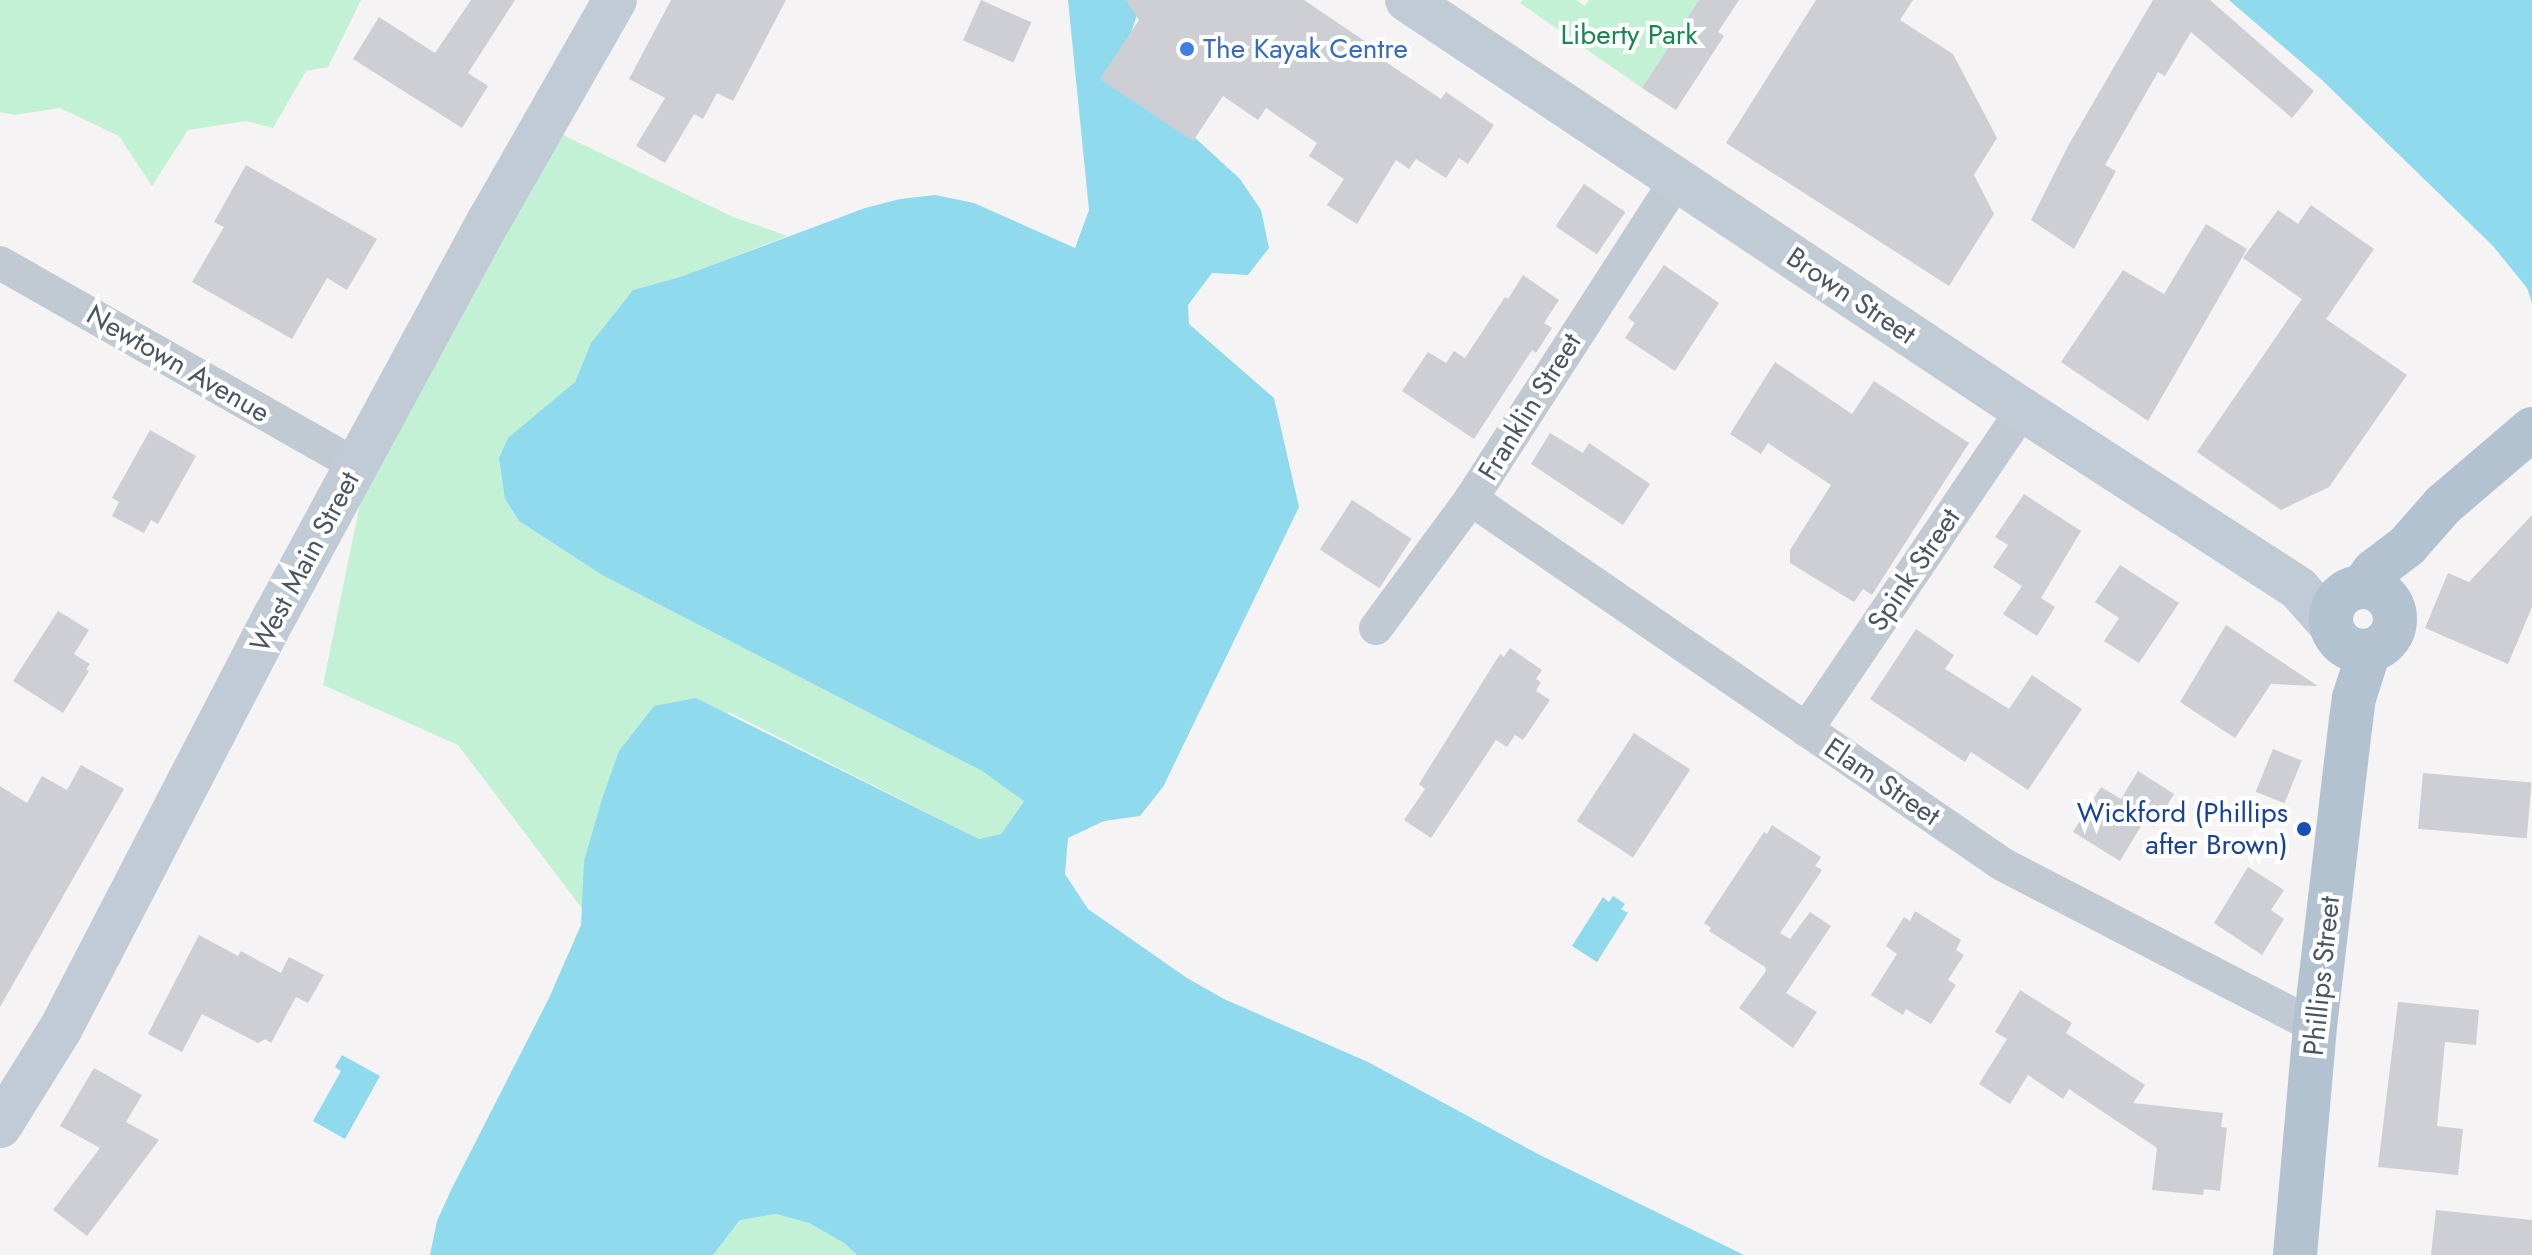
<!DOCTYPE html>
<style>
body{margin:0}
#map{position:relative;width:2532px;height:1255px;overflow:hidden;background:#f5f3f3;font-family:Jost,sans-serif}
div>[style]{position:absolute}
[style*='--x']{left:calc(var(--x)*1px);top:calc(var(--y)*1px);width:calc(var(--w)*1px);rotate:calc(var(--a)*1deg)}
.green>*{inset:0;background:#c3f1d5}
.water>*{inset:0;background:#90daee}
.building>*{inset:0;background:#cdcfd5;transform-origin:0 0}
.minor>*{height:34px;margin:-17px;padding:0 17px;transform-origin:17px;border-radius:17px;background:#c1cad2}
.secondary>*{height:44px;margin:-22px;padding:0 22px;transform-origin:22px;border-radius:22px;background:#c1cbd6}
.primary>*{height:44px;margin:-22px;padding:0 22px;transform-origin:22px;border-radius:22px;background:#b3c2d1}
.primary>.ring{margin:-22px;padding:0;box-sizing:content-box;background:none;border:44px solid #b3c2d1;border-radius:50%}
.dots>*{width:22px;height:22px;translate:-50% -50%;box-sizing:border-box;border:4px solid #fff;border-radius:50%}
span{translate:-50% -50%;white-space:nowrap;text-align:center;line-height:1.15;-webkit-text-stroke:8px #fff;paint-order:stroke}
.park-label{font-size:28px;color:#17864f}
.shop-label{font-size:28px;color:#366cbe}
.left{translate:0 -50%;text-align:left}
.street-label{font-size:28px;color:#4a5661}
.transit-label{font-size:28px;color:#164399}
.right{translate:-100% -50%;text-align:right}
</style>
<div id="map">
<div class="green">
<div style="clip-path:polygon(0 0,361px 0,328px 67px,306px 71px,273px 128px,246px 121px,188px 130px,152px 186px,119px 136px,60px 108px,14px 115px,0 112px)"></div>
<div style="clip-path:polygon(1523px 0,1576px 0,1585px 6px,1589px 0,1699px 0,1642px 88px,1520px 3px)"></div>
<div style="clip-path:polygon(559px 133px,733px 217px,788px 236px,680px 277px,633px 290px,591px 343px,575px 382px,549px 405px,505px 499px,519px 521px,602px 575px,982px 771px,1024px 800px,1001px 834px,979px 839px,729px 712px,584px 861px,584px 911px,458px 745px,323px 685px,367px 469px)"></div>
<div style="clip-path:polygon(776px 1214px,809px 1223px,844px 1243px,857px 1255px,713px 1255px,740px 1220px)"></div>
</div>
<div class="water">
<div style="clip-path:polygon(1068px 0,1142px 0,1131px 33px,1180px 124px,1240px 179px,1261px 210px,1269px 248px,1248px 275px,1212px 273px,1188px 305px,1189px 324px,1274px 398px,1299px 507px,1163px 787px,1140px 816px,1104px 821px,1068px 838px,1065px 874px,1088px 909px,1187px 978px,1224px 999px,1368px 1062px,1538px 1154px,1744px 1255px,857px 1255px,844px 1243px,809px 1223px,776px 1214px,740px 1220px,713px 1255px,430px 1255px,437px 1221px,452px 1188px,549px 998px,581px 925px,584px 861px,602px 799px,619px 751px,654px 706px,696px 698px,979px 839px,1001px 834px,1024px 801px,982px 771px,602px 575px,519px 521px,505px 499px,499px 458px,508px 438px,575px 382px,591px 343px,633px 290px,680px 277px,865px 208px,900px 199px,935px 195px,974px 203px,1075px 248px,1089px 210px)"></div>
<div style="clip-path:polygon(2229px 0,2532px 0,2532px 303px,2527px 288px,2493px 246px,2322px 80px)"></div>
<div style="clip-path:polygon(1613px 896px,1625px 904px,1621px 909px,1628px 913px,1597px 962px,1572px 946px,1603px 897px,1609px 902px)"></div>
<div style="clip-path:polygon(342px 1055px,380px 1076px,345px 1139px,313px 1121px,341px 1071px,335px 1067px)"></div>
</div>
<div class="building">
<div style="clip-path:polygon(471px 0,515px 0,468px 73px,488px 86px,462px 128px,353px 59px,379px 17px,435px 53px)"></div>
<div style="clip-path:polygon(671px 0,786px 0,733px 101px,717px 93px,703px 119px,694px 114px,665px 163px,636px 146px,665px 98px,629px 79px)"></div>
<div style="left:981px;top:0;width:55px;height:44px;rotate:24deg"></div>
<div style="clip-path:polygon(1126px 0,1304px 0,1375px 48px,1371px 52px,1441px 99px,1446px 92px,1494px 125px,1468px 164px,1459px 158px,1446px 178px,1416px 159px,1409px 169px,1396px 160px,1357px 224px,1327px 205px,1344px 179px,1309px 156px,1317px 143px,1266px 108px,1258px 120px,1223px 96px,1193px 141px,1100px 79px,1139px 20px)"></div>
<div style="clip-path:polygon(1699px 0,1739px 0,1718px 32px,1724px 36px,1676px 110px,1642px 88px)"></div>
<div style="clip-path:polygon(1816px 0,1913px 0,1900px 20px,1953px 54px,1997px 138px,1974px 175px,1994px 214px,1949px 286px,1726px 143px)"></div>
<div style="clip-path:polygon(2153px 0,2210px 0,2314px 91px,2292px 118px,2191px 32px,2165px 76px,2158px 72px,2105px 165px,2116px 171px,2074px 249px,2031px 220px,2068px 146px)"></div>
<div style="clip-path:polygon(246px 165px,377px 239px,347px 290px,327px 278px,292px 339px,192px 282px,224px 227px,214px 222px)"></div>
<div style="left:1584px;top:184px;width:50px;height:51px;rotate:34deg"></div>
<div style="clip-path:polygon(2311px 205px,2374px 249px,2326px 319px,2407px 375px,2329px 487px,2281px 510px,2197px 452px,2302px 299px,2243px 258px,2278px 210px,2298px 224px)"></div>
<div style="clip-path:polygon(2206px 224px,2247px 249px,2148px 421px,2061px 362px,2123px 270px,2164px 294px)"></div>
<div style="clip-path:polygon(1664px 265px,1719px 303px,1675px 371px,1625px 338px,1635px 323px,1628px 318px)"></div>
<div style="clip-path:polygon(1523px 275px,1559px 300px,1544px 323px,1552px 328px,1536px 353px,1532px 350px,1474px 439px,1402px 391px,1428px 352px,1446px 363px,1454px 351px,1465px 358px,1505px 297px,1508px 299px)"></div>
<div style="clip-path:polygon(1775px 362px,1852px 414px,1874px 381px,1969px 443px,1872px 595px,1863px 589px,1854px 602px,1790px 563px,1790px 550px,1831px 485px,1768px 443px,1761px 454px,1730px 434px)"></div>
<div style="clip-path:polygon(150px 430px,196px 456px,158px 524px,151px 520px,144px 533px,112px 516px,119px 502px,112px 498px)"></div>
<div style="clip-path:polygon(1550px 433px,1583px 453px,1589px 443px,1650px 484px,1623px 525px,1531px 464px)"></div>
<div style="clip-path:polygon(2024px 494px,2081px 531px,2041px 598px,2055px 607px,2037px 636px,2003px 614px,2022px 586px,1993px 567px,2008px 545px,1995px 537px)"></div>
<div style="left:1352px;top:500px;width:71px;height:59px;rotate:33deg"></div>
<div style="clip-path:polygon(2532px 515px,2532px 607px,2508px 664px,2425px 628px,2448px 573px,2469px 582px)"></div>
<div style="clip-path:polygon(2120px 565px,2179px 603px,2139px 663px,2104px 641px,2119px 618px,2095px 602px)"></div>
<div style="clip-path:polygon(58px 611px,89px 630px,74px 654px,90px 664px,86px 669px,89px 671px,63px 713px,13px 681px)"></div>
<div style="clip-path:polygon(2226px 625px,2318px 686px,2271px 684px,2235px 738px,2180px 702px)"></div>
<div style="clip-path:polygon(1916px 629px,1954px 655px,1945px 669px,2009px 709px,2032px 675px,2082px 709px,2028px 790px,1971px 752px,1965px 762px,1870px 699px)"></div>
<div style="clip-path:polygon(1510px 648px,1542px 670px,1536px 679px,1541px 682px,1536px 691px,1550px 700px,1523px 740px,1515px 735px,1507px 747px,1496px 740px,1431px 838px,1404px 820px,1425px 789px,1419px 784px,1500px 654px,1504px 657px)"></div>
<div style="left:1634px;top:733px;width:67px;height:105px;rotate:33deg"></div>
<div style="left:2273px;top:749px;width:31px;height:46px;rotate:22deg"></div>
<div style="clip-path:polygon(81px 765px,124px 789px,0 1007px,0 786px,27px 803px,42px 776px,67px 790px)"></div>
<div style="clip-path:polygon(2138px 771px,2174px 794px,2154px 827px,2144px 821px,2120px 861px,2073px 832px,2101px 787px,2121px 799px)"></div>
<div style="left:2423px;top:773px;width:109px;height:56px;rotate:5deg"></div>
<div style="clip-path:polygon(1772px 825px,1821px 857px,1815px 866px,1822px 870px,1780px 933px,1790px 939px,1810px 912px,1831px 926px,1786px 993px,1817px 1012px,1793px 1048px,1739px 1008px,1766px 971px,1765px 967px,1709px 931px,1711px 928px,1704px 923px,1764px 832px,1767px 834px)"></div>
<div style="clip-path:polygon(2248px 867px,2284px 890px,2271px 910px,2284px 919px,2262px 955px,2214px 923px)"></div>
<div style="clip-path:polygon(1915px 911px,1961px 940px,1956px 950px,1964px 955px,1948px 980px,1956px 985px,1931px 1024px,1906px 1009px,1903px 1015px,1871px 995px,1897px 954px,1886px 946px,1904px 917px,1910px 921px)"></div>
<div style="clip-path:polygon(199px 935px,238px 956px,241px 951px,281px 973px,289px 957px,324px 975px,308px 1003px,296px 997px,271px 1043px,265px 1039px,258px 1043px,202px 1014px,182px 1052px,148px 1034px)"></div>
<div style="clip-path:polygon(2020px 990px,2072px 1023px,2066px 1033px,2145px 1085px,2133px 1103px,2223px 1113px,2221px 1127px,2227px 1128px,2220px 1191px,2204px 1189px,2203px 1195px,2152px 1190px,2157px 1148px,2069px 1089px,2063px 1099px,2028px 1075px,2010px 1104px,1979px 1084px,2007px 1039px,1995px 1032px)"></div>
<div style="clip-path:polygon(2398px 1002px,2479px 1010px,2476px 1045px,2445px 1042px,2437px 1126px,2463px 1129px,2458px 1175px,2378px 1167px)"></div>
<div style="clip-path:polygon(94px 1068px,142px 1095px,126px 1122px,159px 1140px,87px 1236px,53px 1210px,100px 1148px,60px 1126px)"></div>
<div style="clip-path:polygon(2436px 1210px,2532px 1220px,2532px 1255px,2431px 1255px)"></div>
</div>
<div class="minor">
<div style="--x:0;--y:263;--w:411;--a:29.6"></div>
<div style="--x:1471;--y:499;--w:644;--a:34.5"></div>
<div style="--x:2002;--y:864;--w:352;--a:27.4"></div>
<div style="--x:1376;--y:628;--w:160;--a:-53.6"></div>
<div style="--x:1471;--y:499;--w:378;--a:-57.2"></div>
<div style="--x:1806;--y:730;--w:387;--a:-55.9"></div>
</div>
<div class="secondary">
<div style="--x:1407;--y:0;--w:740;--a:33.65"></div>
<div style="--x:2023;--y:410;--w:328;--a:32.9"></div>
<div style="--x:2298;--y:588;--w:50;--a:48.3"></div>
<div style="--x:0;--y:1126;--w:115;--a:-58.1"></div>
<div style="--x:61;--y:1028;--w:466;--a:-62.6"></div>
<div style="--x:276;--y:614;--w:449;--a:-61.6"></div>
<div style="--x:490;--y:219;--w:252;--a:-60.3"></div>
</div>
<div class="primary">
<div class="ring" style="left:2331px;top:587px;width:20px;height:20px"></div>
<div style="--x:2362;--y:587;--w:20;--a:-53"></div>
<div style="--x:2374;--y:571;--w:41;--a:-37.1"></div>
<div style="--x:2407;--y:546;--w:55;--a:-48.7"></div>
<div style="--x:2443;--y:505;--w:117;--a:-40.5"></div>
<div style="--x:2295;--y:1255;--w:230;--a:-85"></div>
<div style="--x:2315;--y:1026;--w:307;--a:-83.3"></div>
<div style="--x:2351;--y:721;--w:23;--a:-83"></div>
<div style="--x:2354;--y:698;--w:49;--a:-72.3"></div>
</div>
<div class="dots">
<div style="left:1187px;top:49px;background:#3f7fe0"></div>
<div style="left:2304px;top:829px;background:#1a4fb4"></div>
</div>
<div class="park-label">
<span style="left:1629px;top:35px">Liberty Park</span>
</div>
<div class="shop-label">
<span class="left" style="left:1203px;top:49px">The Kayak Centre</span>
</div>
<div class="street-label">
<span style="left:1851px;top:296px;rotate:34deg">Brown Street</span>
<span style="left:178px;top:364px;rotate:30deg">Newtown Avenue</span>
<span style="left:1530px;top:407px;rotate:-58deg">Franklin Street</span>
<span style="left:305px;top:562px;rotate:-62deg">West Main Street</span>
<span style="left:1914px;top:570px;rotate:-56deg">Spink Street</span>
<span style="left:1882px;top:782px;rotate:34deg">Elam Street</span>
<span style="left:2322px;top:976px;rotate:-84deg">Phillips Street</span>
</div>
<div class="transit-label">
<span class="right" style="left:2288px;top:829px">Wickford (Phillips<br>after Brown)</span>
</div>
</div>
